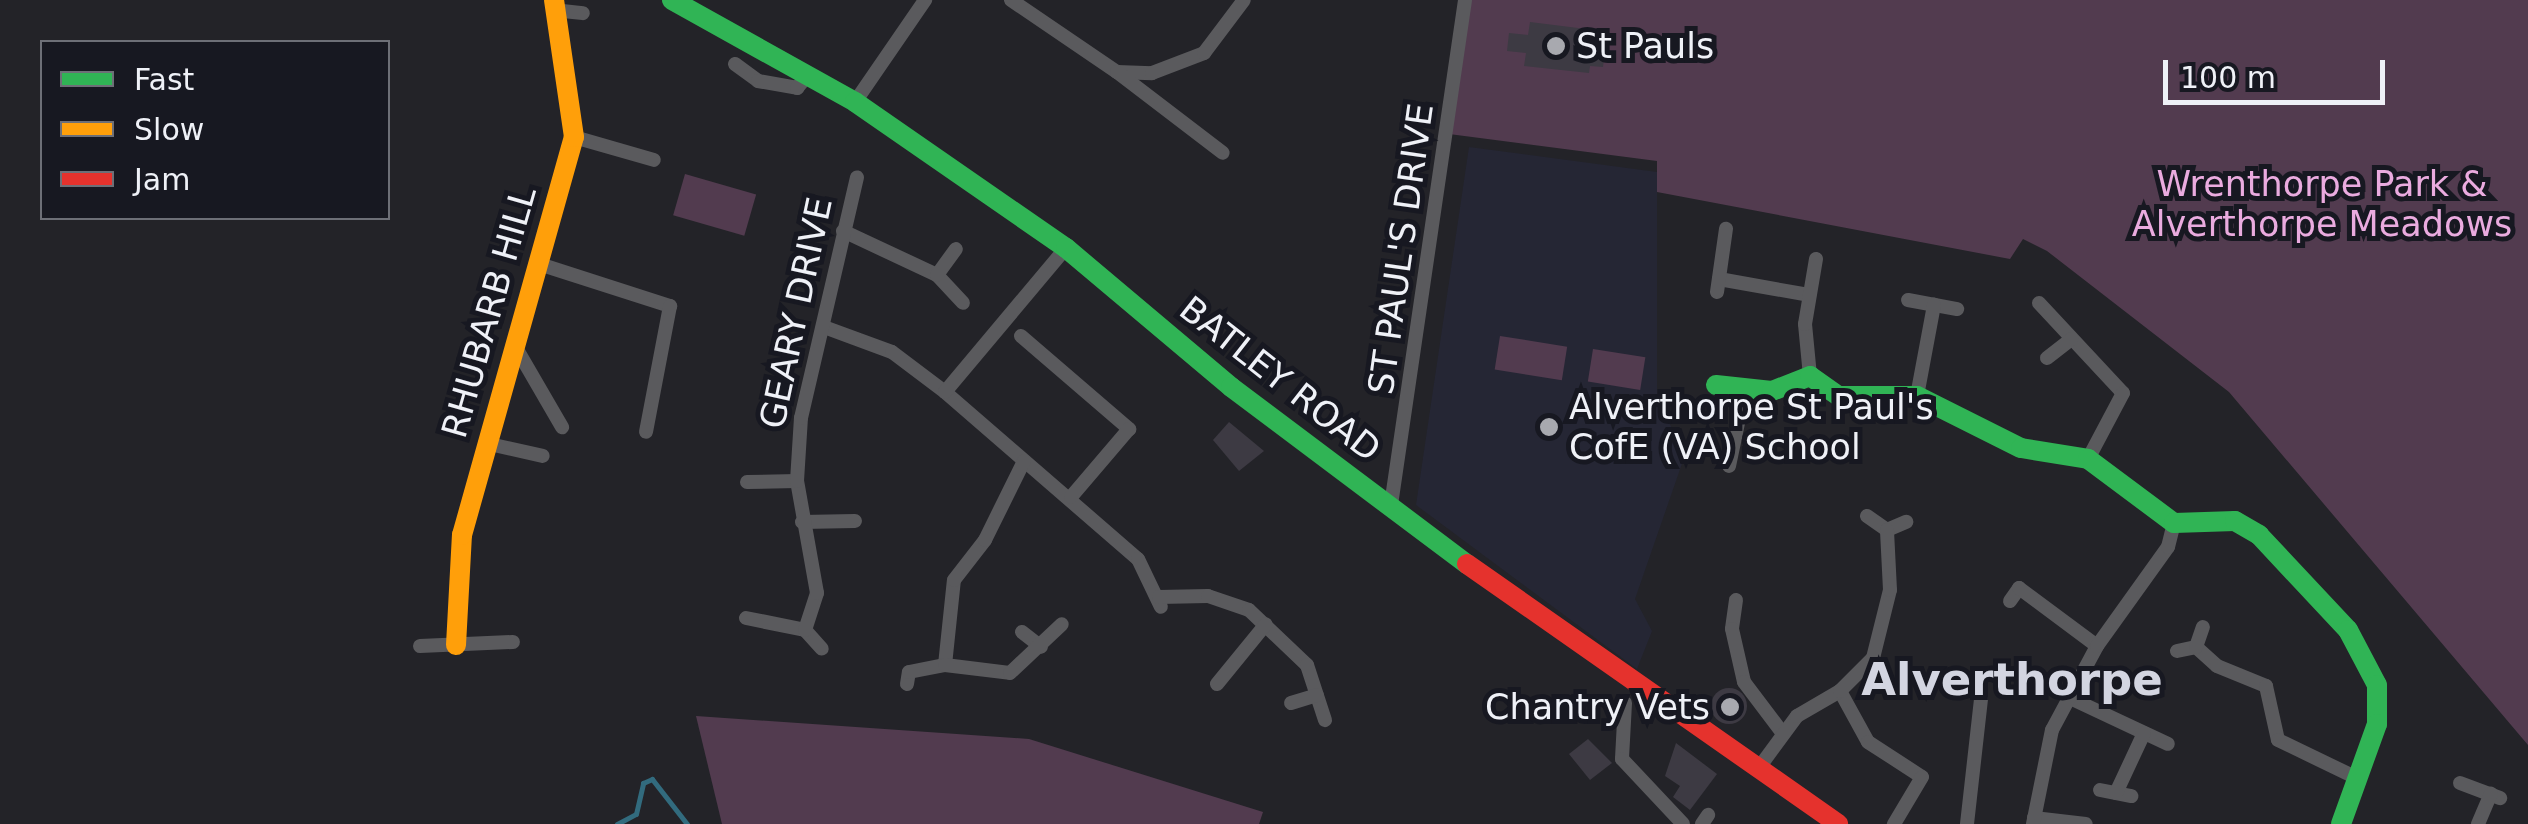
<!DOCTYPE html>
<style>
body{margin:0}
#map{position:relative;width:2528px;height:824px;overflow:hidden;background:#232328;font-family:"DejaVu Sans",sans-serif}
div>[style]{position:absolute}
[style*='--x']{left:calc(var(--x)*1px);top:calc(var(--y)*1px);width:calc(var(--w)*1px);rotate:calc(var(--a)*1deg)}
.built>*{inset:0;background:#252634}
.green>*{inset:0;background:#523b4f;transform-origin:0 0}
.stream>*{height:5px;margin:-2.5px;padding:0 2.5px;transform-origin:2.5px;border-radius:2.5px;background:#326b7e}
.building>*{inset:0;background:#3d3a43}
.round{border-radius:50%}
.street>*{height:14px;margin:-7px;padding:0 7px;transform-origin:7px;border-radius:7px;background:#5a5a5d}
.fast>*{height:20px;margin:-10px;padding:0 10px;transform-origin:10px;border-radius:10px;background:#30b455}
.slow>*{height:20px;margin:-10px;padding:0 10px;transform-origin:10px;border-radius:10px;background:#ff9f0a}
.jam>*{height:20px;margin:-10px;padding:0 10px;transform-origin:10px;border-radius:10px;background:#e5322d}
.dots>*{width:28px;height:28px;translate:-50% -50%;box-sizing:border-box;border:5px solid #171821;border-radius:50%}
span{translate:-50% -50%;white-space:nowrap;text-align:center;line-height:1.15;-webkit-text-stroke:10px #171821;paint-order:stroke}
.poi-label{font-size:35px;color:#eff1f7}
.left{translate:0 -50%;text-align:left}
.right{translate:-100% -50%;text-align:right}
.park-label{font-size:35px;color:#eaabdf}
.street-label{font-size:35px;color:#eff1f7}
.district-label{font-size:45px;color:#d3d5e1;font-weight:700}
.legend{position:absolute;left:40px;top:40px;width:350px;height:180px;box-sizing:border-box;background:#171821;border:2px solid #6d6f77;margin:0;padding:12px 18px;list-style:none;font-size:30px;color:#eff1f7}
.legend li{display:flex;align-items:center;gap:20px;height:50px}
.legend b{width:50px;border:2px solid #6d6f77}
.scale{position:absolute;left:2163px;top:60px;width:222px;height:45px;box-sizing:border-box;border:5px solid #eff1f7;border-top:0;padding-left:12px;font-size:30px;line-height:35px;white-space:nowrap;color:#eff1f7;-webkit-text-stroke:8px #171821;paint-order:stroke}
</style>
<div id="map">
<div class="built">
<div style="clip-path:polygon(1469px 147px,1657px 172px,1657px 398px,1685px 455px,1635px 599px,1652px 631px,1637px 669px,1416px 505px)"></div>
</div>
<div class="green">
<div style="clip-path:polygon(1465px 0,2528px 0,2528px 745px,2229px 392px,2047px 251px,2023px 239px,2010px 259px,1657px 192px,1657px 161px,1449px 134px)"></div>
<div style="left:685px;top:174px;width:74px;height:43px;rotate:16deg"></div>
<div style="left:1500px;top:336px;width:68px;height:34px;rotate:9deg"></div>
<div style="left:1593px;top:349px;width:53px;height:33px;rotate:9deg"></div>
<div style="clip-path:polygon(696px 716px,1029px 739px,1263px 812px,1259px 824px,722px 824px)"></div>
</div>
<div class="stream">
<div style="--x:617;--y:824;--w:21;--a:-28"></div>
<div style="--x:636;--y:814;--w:32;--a:-77"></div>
<div style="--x:643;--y:783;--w:10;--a:-24"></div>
<div style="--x:652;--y:779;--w:57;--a:52.1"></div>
</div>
<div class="building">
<div style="clip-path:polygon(1530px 22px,1594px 30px,1593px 39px,1606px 41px,1603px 67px,1590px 66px,1589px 73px,1524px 66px,1526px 53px,1507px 51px,1509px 33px,1528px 35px)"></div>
<div style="clip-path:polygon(1229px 422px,1264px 451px,1239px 471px,1213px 440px)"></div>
<div class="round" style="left:1711px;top:688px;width:36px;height:36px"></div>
<div style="clip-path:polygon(1588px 739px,1612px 763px,1590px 780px,1569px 754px)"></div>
<div style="clip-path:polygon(1676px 743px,1717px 774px,1690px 810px,1673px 797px,1680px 786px,1665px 776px)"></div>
</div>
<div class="street">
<div style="--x:1011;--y:0;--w:128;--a:34.2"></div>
<div style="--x:1117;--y:72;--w:35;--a:2"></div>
<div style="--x:1152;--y:73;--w:56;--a:-21"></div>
<div style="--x:1204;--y:53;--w:66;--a:-53"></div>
<div style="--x:553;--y:10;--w:30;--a:6"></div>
<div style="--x:735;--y:64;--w:29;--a:36"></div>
<div style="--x:758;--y:81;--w:40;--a:10"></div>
<div style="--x:797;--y:88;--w:17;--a:-50"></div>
<div style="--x:1117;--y:72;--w:133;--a:37.4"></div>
<div style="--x:855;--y:102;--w:124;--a:-55.5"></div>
<div style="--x:574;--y:137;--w:83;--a:16"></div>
<div style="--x:843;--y:231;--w:104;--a:25.1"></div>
<div style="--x:937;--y:275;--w:38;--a:47"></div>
<div style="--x:536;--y:263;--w:141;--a:17.8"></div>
<div style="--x:670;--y:306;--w:128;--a:100.8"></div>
<div style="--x:937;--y:275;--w:32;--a:-54"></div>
<div style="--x:1719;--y:279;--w:91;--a:10.1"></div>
<div style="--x:1717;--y:292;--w:64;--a:-81.9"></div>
<div style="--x:1908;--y:300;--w:50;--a:10.4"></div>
<div style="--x:2039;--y:303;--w:123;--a:47"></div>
<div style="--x:2123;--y:393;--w:75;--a:117.9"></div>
<div style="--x:824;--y:327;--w:72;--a:20.2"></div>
<div style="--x:892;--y:352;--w:66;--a:37"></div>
<div style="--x:945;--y:392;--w:255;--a:40.9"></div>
<div style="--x:1138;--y:559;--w:53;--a:64.4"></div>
<div style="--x:1021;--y:336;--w:143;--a:40.7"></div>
<div style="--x:1129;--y:429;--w:89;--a:130.5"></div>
<div style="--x:515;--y:346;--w:94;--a:59.9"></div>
<div style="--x:2047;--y:358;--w:31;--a:-38"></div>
<div style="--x:1810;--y:376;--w:52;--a:-95.5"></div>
<div style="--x:1805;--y:324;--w:66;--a:-80.4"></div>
<div style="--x:945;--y:392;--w:188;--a:-50"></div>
<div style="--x:1917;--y:396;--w:93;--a:-79.4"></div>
<div style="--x:485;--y:443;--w:59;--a:12.6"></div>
<div style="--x:1729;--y:466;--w:74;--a:-78.2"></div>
<div style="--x:747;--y:482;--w:50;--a:-1.1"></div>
<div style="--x:1391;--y:505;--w:510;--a:-81.66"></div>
<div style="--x:1867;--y:516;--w:24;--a:35"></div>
<div style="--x:1887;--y:530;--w:21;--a:-23"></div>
<div style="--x:802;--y:522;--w:53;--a:-1.1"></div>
<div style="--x:1159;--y:597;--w:49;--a:-1.2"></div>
<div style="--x:1208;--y:596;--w:43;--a:18.9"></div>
<div style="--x:1249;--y:610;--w:80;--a:43.5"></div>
<div style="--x:1307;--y:665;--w:58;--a:71.9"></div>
<div style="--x:1736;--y:600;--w:29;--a:98"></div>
<div style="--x:1732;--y:629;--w:54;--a:77.2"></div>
<div style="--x:1744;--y:682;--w:61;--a:52.9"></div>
<div style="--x:2010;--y:601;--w:16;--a:-55"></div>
<div style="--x:2019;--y:588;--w:97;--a:36.6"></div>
<div style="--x:746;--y:618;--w:60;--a:11.5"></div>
<div style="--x:805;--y:630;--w:25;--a:48"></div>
<div style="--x:805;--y:630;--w:39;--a:-72"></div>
<div style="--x:817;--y:593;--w:114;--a:-100.1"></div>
<div style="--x:797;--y:481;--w:63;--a:-86.4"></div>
<div style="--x:801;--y:418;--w:247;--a:-76.9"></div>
<div style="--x:1022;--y:632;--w:24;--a:38"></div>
<div style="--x:420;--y:646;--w:93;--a:-2.5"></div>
<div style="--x:2196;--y:647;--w:28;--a:42"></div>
<div style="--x:2217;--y:666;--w:53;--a:22.2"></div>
<div style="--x:2266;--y:686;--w:55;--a:77.5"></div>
<div style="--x:2278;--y:740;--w:85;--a:25.7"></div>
<div style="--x:2177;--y:651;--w:19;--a:-12"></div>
<div style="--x:2196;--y:647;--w:21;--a:-71"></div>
<div style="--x:945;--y:665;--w:85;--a:-84"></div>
<div style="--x:954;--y:580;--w:51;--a:-52.2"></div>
<div style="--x:985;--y:540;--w:88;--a:-63.7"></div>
<div style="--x:907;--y:684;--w:12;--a:-81"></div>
<div style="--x:909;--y:672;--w:37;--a:-11"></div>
<div style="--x:945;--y:665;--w:65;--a:7"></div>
<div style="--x:1010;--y:673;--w:71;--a:-43.3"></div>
<div style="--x:1217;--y:684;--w:77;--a:-50.8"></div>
<div style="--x:1840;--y:691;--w:58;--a:61.2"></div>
<div style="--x:1868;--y:742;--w:64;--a:32.9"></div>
<div style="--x:1922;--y:777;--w:55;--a:120.8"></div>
<div style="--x:2070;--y:698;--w:108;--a:25.1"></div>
<div style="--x:1291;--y:703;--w:27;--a:-17"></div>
<div style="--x:1625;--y:703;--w:56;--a:93.1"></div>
<div style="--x:1622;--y:759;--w:89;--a:46.8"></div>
<div style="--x:1758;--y:769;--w:66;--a:-53.7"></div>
<div style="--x:1797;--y:716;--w:50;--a:-30.2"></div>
<div style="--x:1840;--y:691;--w:47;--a:-45"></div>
<div style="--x:1873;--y:658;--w:70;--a:-76"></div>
<div style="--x:1890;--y:590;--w:60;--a:-92.9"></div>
<div style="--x:2460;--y:783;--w:43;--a:20.6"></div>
<div style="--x:2100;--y:790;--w:32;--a:11"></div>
<div style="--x:2116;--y:793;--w:66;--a:-65"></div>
<div style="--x:2034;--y:818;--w:52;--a:6.6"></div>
<div style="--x:1702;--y:824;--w:11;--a:-56"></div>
<div style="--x:1967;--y:824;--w:125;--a:-83.6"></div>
<div style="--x:2033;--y:824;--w:96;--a:-78.6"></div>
<div style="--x:2052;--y:730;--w:95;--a:-61.8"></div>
<div style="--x:2097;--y:646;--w:122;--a:-54.4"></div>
<div style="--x:2168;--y:547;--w:25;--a:-76"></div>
<div style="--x:2478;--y:824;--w:33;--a:-67"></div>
</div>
<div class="fast">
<div style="--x:672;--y:0;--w:210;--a:29.1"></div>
<div style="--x:855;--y:102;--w:257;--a:34.7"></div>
<div style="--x:1066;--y:248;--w:216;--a:40.1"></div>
<div style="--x:1231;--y:387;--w:295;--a:36.9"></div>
<div style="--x:1716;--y:385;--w:56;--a:6.1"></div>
<div style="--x:1772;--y:391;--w:41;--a:-21.5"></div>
<div style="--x:1810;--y:376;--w:35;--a:35"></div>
<div style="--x:1839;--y:396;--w:78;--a:0"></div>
<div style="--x:1917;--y:396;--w:116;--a:26.6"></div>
<div style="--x:2021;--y:448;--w:68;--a:9.3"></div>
<div style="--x:2088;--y:459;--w:107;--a:36.7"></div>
<div style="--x:2174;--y:523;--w:61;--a:-1.9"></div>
<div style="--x:2235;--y:521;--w:28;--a:30"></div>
<div style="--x:2259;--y:535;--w:130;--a:46.9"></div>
<div style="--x:2348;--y:630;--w:62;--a:62.2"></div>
<div style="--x:2377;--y:685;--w:39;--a:90"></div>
<div style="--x:2377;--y:724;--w:106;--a:109.8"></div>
</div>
<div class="slow">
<div style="--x:456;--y:645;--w:110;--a:-86.9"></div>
<div style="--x:462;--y:535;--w:413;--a:-74.3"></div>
<div style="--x:574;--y:137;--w:138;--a:-98.3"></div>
</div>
<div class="jam">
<div style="--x:1467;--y:564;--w:453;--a:35"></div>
</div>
<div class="dots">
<div style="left:1556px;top:46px;background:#a8a9af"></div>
<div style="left:1549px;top:427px;background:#a8a9af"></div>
<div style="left:1730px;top:707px;background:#a8a9af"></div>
</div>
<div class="poi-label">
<span class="left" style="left:1576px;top:46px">St Pauls</span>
<span class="left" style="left:1569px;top:427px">Alverthorpe St Paul's<br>CofE (VA) School</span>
<span class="right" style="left:1710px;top:707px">Chantry Vets</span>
</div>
<div class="park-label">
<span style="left:2322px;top:204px">Wrenthorpe Park &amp;<br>Alverthorpe Meadows</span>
</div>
<div class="street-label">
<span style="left:1401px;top:249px;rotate:-82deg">ST PAUL'S DRIVE</span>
<span style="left:489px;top:312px;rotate:-74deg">RHUBARB HILL</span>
<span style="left:796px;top:313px;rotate:-78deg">GEARY DRIVE</span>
<span style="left:1280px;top:379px;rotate:38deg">BATLEY ROAD</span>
</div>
<div class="district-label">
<span style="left:2012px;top:680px">Alverthorpe</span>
</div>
<ul class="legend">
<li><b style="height:12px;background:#30b455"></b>Fast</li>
<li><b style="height:12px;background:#ff9f0a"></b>Slow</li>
<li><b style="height:12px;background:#e5322d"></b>Jam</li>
</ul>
<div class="scale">100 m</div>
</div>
